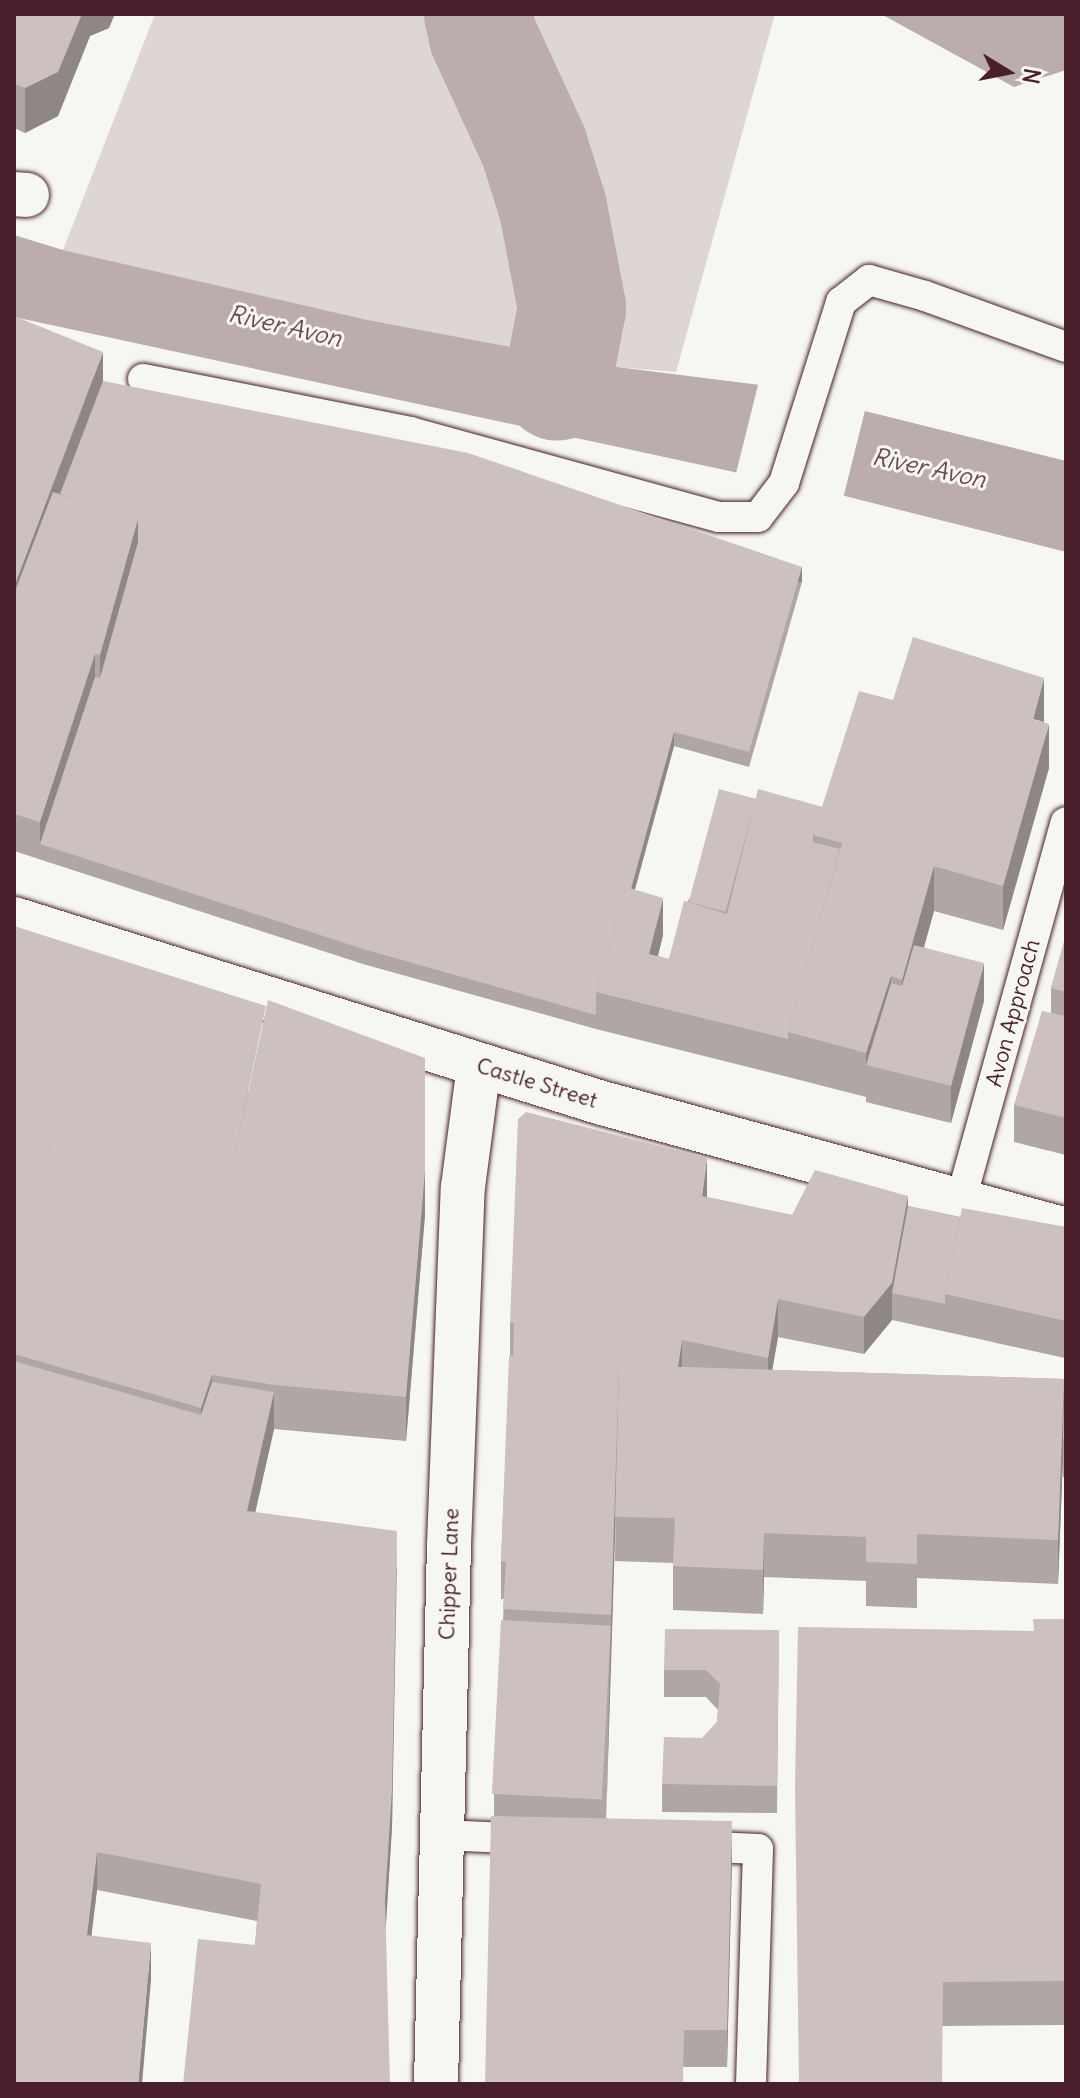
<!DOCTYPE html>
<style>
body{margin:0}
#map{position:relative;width:1080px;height:2098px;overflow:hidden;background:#f6f6f2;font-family:Delius,sans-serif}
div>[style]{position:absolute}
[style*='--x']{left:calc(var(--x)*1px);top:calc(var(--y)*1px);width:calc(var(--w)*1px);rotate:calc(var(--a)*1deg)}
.green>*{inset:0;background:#ddd6d5}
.water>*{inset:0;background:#bbadae}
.pier>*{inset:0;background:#f6f6f2;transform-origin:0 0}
.river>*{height:108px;margin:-54px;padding:0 54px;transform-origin:54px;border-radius:54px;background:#bbadae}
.roads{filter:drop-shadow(0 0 2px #4a1f2b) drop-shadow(0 0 2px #4a1f2b)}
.service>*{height:30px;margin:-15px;padding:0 15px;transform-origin:15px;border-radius:15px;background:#f6f6f2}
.pedestrian>*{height:44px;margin:-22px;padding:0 22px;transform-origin:22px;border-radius:22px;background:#f6f6f2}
.minor>*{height:44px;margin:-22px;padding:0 22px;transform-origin:22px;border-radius:22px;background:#f6f6f2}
.tertiary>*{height:44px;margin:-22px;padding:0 22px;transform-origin:22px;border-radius:22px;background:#f6f6f2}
.wall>*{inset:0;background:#afa6a5}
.shaded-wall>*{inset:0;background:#8f8786;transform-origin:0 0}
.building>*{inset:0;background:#ccc1c0;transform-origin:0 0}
span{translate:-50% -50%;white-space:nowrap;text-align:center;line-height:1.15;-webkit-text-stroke:6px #f6f6f2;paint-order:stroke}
.street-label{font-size:22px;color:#4a1f2b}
.water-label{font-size:24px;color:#6c4a52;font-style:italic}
.frame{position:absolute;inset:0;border:16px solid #4a1f2b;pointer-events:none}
.north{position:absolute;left:968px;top:32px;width:80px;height:80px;-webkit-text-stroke:6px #f6f6f2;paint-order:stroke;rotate:100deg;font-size:22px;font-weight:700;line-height:32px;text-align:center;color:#4a1f2b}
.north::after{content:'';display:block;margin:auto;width:28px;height:36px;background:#4a1f2b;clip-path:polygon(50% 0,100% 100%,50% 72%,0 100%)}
</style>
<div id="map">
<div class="green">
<div style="clip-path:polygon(155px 14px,775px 14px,676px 372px,617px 367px,368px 320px,63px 250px)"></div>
</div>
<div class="water">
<div style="clip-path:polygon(881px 14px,1066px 14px,1066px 70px,1014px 87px)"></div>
<div style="clip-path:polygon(14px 235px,63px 250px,368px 320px,617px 367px,760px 385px,1066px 461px,1066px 552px,841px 495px,14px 317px)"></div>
</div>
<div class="pier">
<div style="left:759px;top:381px;width:110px;height:96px;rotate:14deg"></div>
</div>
<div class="river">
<div style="--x:478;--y:14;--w:23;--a:77"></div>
<div style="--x:483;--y:36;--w:122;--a:65.3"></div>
<div style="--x:534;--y:147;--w:64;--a:72.7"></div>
<div style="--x:553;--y:208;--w:102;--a:79.2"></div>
<div style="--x:572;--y:308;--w:80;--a:100.8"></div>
</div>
<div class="roads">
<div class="service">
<div style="--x:143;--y:379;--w:272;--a:11.2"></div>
<div style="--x:410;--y:432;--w:320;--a:15.4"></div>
<div style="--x:719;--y:517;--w:39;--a:0"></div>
<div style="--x:758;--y:517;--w:43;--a:-52.6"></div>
<div style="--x:784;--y:483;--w:190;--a:-72.5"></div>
<div style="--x:841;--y:302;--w:36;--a:-38"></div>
<div style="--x:869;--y:280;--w:58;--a:15.9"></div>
<div style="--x:925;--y:296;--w:150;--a:19.9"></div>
<div style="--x:960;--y:1203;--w:395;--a:-74.5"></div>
<div style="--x:441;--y:1835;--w:90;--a:2.5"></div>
<div style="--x:691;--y:1846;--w:67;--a:2.6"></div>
<div style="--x:758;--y:1849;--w:235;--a:91.7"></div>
</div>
<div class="pedestrian">
<div style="--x:14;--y:194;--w:13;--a:4"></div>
</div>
<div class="minor">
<div style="--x:436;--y:2084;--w:539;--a:-88.62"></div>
<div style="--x:449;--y:1545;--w:358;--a:-87.8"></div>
<div style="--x:463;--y:1187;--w:122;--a:-82.5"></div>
</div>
<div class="tertiary">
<div style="--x:14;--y:919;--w:616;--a:17.38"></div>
<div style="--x:602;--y:1103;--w:481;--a:15.3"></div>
</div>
</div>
<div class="wall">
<div style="clip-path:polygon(14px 14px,109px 28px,90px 36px,58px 116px,25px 133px,14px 128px)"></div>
<div style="clip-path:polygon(14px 316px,103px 381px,802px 582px,749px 767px,674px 746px,635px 890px,663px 935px,658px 956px,669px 959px,687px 902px,756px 799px,823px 807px,893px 700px,1044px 722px,1049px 768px,1003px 930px,934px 911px,924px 947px,984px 1001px,951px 1123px,866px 1102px,866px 1097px,788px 1077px,596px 1029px,363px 964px,14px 851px)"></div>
<div style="clip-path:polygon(14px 926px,425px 1215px,406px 1441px,274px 1429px,255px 1512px,397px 1568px,392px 1827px,386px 1926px,255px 1945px,257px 1921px,97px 1890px,91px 1935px,151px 1980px,14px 2084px)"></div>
<div style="clip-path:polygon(1066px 935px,1066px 1155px,1014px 1142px,1014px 1105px,1051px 1013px,1051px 988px)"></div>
<div style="clip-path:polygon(evenodd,706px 1197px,792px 1215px,908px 1206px,960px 1217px,1066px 1227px,1066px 1477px,1063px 1477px,1063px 1457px,1058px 1584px,917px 1578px,917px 1608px,866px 1606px,866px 1581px,764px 1577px,763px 1614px,673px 1610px,673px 1563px,615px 1561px,616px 1489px,606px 1818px,732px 1858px,727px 2067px,684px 2067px,494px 1816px,494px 1794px,503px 1620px,504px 1599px,501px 1599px,501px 1561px,510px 1356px,510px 1323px,706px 1197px,892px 1320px,1065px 1358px,1064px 1379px,772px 1370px,778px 1337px,864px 1354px,892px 1320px)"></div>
<div style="clip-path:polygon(1066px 1619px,1066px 2025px,943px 2026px,798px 2084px,1033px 1631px)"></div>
<div style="clip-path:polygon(779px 1630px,777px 1813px,662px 1812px,662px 1784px,717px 1722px,718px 1710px,706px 1697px,664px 1697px,664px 1670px)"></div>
</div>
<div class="shaded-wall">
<div style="clip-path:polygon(82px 14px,115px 14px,109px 28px,90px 36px,58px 116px,25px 133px,25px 88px)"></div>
<div style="clip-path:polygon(103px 352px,103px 396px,14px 631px,14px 587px)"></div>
<div style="clip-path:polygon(138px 519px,138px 556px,100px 692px,100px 655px)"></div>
<div style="left:802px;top:567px;width:15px;height:192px;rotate:90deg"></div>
<div style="clip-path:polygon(95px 654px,95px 691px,40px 844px,40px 822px)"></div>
<div style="clip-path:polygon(1044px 678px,1044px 722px,1033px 719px)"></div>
<div style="clip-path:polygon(1049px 724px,1049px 768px,1003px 930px,1003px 886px)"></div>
<div style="clip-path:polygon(674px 732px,674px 746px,606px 994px,602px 993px)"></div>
<div style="clip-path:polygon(934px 866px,934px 911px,902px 1024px,902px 980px)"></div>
<div style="clip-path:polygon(663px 898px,663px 935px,649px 991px,649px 954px)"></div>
<div style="clip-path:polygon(984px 963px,984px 1001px,951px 1123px,951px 1086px)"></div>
<div style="clip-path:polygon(891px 976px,891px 1021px,866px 1065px,866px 1053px)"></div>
<div style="clip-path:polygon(425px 1058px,425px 1215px,406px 1441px,406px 1397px)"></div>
<div style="clip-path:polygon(707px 1158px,707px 1195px,702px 1233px,702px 1196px)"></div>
<div style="clip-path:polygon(908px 1196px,908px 1233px,892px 1293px,892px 1320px,864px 1354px,864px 1317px)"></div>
<div style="clip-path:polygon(778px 1299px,778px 1337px,768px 1395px,768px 1358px)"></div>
<div style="clip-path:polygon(682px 1340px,682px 1378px,677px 1373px)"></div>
<div style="clip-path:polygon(619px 1372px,619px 1409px,606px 1826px,611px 1615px)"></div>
<div style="clip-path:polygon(212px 1375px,212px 1419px,201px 1453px,201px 1408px)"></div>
<div style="clip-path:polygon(1064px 1379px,1063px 1457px,1058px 1584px,1058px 1540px)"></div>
<div style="clip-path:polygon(274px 1392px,274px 1429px,247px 1549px,247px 1511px)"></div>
<div style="clip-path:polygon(397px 1531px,392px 1827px,385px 1937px,385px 1899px)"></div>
<div style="clip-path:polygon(764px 1533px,764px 1577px,763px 1614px,763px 1570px)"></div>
<div style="clip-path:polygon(732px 1821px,732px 1858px,727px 2067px,727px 2030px)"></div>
<div style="clip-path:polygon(97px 1852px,97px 1890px,87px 1972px,87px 1935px)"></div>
<div style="clip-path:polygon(151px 1943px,151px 1980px,142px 2084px,138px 2084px)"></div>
</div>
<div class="building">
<div style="clip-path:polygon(14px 14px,82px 14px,58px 72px,25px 88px,14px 84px)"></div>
<div style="clip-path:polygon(14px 316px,103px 352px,14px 587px)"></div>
<div style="clip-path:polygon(103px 381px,468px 453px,802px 567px,749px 752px,674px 732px,631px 889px,626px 887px,596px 992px,596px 1015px,363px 949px,40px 844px,95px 677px,100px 678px,138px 542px,138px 519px,60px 494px)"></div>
<div style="clip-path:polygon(53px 492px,138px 519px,100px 655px,95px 654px,40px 822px,14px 814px,14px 594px)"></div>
<div style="clip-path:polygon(913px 637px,1044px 678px,1033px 719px,1049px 724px,1003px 886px,934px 866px,902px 980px,891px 976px,866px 1053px,788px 1032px,842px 843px,813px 835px,859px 691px,893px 700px)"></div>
<div style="left:719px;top:789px;width:38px;height:117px;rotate:15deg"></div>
<div style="clip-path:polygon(758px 789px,823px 807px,813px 835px,813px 842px,840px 849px,788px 1032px,788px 1039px,596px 992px,626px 887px,663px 898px,649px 954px,669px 959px,684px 901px,727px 914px)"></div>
<div style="clip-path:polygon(14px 926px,266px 1006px,233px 1162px,217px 1168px,58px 1116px,42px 1173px,14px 1165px)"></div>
<div style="clip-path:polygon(1066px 935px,1066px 992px,1051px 988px)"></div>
<div style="clip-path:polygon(914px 945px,984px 963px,951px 1086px,866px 1065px,891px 983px,902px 986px)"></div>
<div style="clip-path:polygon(268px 1000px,425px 1058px,425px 1171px,406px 1397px,274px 1385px,212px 1375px,201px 1408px,14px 1354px,14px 1165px,42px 1173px,58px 1116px,217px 1168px,233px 1162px)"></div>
<div style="clip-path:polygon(1042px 1011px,1066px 1016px,1066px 1118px,1014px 1105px)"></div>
<div style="clip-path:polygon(526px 1112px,707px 1158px,702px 1196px,792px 1215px,815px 1170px,908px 1196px,892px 1283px,864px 1317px,778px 1299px,768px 1358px,682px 1340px,678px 1367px,619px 1365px,611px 1615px,503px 1609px,506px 1562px,501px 1561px,509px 1356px,513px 1356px,514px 1323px,510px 1323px,518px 1119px)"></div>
<div style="clip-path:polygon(908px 1206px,960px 1217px,945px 1294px,945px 1304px,892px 1293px)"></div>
<div style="clip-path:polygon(962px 1208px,1066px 1227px,1066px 1321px,945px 1294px)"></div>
<div style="clip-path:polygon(1066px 1336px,1066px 1439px,1063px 1439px)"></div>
<div style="clip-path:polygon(14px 1361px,201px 1415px,212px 1382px,274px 1392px,247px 1511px,397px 1531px,392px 1790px,385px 1899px,390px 2084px,183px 2084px,198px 1939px,255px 1945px,261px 1884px,97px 1852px,87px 1935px,151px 1943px,138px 2084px,14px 2084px)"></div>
<div style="clip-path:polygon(619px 1365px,1064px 1379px,1058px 1540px,917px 1534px,917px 1564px,866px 1562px,866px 1537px,764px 1533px,763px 1570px,673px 1566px,675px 1518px,615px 1517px)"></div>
<div style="clip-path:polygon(1033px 1619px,1066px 1619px,1066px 1629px,1034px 1631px)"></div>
<div style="left:501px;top:1620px;width:110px;height:174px;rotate:3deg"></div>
<div style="clip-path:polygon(798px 1627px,1034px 1631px,1066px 1629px,1066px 1981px,943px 1982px,942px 2084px,799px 2084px,795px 1787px)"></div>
<div style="clip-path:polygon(665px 1629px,779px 1630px,777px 1786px,662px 1784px,664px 1737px,702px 1738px,717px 1722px,720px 1684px,706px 1670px,664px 1670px)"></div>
<div style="clip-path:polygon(491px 1816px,732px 1821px,727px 2030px,684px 2030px,683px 2084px,485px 2084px)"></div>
</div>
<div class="street-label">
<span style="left:1013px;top:1013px;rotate:-75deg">Avon Approach</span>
<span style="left:537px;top:1083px;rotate:17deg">Castle Street</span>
<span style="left:449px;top:1574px;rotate:-88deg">Chipper Lane</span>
</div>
<div class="water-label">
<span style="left:285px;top:326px;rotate:13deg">River Avon</span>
<span style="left:929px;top:468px;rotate:12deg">River Avon</span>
</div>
<div class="frame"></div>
<div class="north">N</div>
</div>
